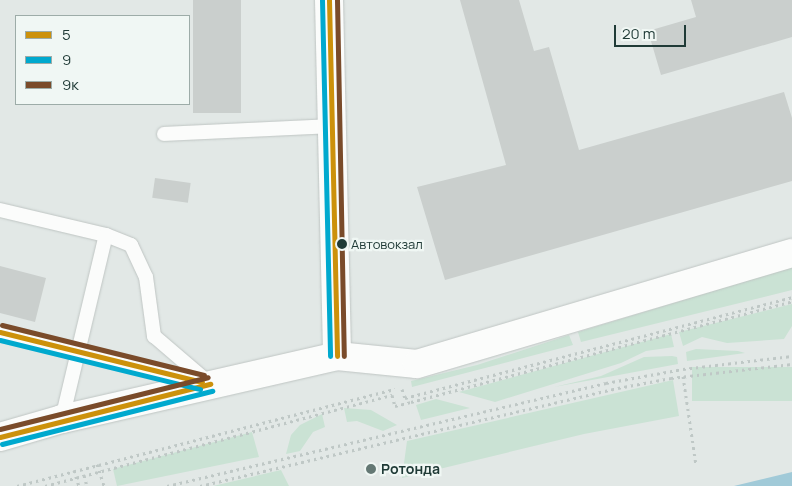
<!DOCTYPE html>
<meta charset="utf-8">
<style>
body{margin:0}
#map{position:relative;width:792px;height:486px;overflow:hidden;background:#e2e8e6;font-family:Manrope,sans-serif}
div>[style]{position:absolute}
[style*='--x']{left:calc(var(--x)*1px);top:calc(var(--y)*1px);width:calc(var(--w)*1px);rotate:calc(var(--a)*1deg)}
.green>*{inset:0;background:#cae2d4;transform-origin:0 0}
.water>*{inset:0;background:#a1cad8}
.building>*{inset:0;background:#cacfcd;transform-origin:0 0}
.path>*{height:3px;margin-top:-1.5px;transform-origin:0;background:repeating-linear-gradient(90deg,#bfc8c6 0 2.5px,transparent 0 6.5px)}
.roads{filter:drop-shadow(0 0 1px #bfc5c3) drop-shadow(0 0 1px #bfc5c3)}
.service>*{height:14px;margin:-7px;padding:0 7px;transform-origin:7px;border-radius:7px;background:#fbfcfb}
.minor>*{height:28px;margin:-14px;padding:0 14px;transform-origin:14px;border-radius:14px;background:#fbfcfb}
.bus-1>*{height:5px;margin:-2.5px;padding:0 2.5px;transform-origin:2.5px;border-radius:2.5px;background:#cc910b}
.bus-2>*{height:5px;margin:-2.5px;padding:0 2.5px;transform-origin:2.5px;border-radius:2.5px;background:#00a9ce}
.bus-3>*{height:5px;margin:-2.5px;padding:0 2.5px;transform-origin:2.5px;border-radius:2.5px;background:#7a4b2a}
.dots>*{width:14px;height:14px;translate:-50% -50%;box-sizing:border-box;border:2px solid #f0f7f4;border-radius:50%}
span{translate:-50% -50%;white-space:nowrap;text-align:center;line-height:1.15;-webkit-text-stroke:4.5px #f0f7f4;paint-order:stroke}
.bus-label{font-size:13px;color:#203b37}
.left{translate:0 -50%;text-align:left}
.poi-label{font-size:14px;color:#203b37;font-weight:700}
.legend{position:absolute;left:15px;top:15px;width:175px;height:90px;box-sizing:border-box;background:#f0f7f4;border:1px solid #9daca8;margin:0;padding:6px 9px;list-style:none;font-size:15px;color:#203b37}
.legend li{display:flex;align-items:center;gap:10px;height:25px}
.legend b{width:25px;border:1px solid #9daca8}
.scale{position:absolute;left:614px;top:25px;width:72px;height:22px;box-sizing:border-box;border:2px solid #203b37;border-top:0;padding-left:6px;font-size:15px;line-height:18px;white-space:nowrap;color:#203b37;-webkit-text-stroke:4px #f0f7f4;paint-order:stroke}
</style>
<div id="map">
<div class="green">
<div style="clip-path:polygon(792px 267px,792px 290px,581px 342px,578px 332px)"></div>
<div style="clip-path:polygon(792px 304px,792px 326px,784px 339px,727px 343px,702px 337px,683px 346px,679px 332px)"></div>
<div style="clip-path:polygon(671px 334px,674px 347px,646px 351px,621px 363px,495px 402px,459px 392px)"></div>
<div style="clip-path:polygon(569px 335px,573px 345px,412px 387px,411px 381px,477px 365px)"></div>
<div style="clip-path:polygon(696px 349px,738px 351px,745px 353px,687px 361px,686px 352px)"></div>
<div style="clip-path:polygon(672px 356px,677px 357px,678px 364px,554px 387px,601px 376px,644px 357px)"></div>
<div style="left:792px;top:367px;width:34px;height:100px;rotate:90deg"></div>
<div style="clip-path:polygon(673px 380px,679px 416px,584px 434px,402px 478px,407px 441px)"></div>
<div style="clip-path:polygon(436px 399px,470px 408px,421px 420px,416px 405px)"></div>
<div style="clip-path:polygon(344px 408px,371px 410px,397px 425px,383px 431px,357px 421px,347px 422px)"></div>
<div style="clip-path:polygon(322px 414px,325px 427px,313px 432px,300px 451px,286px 454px,291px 435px,300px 425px)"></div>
<div style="clip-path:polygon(252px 432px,259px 457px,117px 486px,113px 469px)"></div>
<div style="clip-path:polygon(281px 470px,289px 486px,213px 486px)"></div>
</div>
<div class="water">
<div style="clip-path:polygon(792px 472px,792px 486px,734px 486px,738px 485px)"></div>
</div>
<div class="building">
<div style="left:193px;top:0;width:48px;height:113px"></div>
<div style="clip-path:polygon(460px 0,519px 0,534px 51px,549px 47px,579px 150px,784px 92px,792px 118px,792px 181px,445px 280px,417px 187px,506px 165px)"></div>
<div style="clip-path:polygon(691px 0,792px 0,792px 37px,661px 75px,648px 31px,696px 17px)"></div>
<div style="left:155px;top:178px;width:36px;height:20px;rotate:8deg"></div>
<div style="clip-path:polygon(0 266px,46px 278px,35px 322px,0 313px)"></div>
</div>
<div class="path">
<div style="--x:683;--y:376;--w:90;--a:81.7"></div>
<div style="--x:402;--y:389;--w:9;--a:72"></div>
<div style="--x:405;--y:398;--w:400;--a:-14.6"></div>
<div style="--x:97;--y:464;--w:23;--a:72"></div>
<div style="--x:74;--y:470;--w:17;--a:73"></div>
<div style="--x:84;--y:475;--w:11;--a:75"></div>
<div style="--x:17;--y:486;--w:390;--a:-14.4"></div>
<div style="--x:45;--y:486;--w:359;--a:-14.7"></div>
<div style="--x:392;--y:395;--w:11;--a:75"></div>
<div style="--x:395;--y:406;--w:16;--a:-14"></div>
<div style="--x:411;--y:402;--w:394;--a:-14.8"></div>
<div style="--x:167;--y:486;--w:451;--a:-13.2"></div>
<div style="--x:606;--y:383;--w:78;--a:-10.3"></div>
<div style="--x:683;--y:369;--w:110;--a:-6.8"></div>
<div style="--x:200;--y:486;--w:429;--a:-13.2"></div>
<div style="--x:618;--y:388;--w:54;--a:-10.7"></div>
<div style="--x:671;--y:378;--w:122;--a:-6.6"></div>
</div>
<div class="roads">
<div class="service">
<div style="--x:164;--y:134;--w:168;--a:-2.7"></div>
<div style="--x:0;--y:210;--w:109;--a:13.3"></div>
<div style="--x:106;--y:235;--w:27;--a:22"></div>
<div style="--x:131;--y:245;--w:35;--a:65"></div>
<div style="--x:146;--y:277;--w:60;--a:82.3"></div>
<div style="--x:154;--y:336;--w:74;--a:40.6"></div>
<div style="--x:0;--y:332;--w:208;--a:13.9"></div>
<div style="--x:62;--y:419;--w:189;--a:-76.6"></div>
</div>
<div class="minor">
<div style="--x:329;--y:0;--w:356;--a:88.7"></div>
<div style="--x:0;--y:437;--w:65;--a:-16.2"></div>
<div style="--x:62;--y:419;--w:282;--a:-12.9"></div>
<div style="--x:337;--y:356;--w:80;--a:5.7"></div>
<div style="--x:417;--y:364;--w:391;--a:-16.5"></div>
</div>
</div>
<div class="bus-1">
<div style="--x:329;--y:0;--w:356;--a:88.7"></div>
<div style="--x:0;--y:332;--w:208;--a:13.9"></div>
<div style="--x:0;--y:437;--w:217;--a:-14.2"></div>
</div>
<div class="bus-2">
<div style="--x:322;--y:0;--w:356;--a:88.7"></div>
<div style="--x:0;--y:340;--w:206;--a:13.8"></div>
<div style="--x:2;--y:444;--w:217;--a:-14.2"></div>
</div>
<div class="bus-3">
<div style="--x:337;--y:0;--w:356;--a:88.9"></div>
<div style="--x:2;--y:325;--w:208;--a:13.9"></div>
<div style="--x:0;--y:429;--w:214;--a:-14"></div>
</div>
<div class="dots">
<div style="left:342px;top:244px;background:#203b37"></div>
<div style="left:371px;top:469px;background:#647874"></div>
</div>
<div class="bus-label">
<span class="left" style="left:351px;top:244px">Автовокзал</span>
</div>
<div class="poi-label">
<span class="left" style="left:381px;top:469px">Ротонда</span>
</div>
<ul class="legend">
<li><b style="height:6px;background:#cc910b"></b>5</li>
<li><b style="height:6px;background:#00a9ce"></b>9</li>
<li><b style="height:6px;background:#7a4b2a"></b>9к</li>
</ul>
<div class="scale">20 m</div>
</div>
